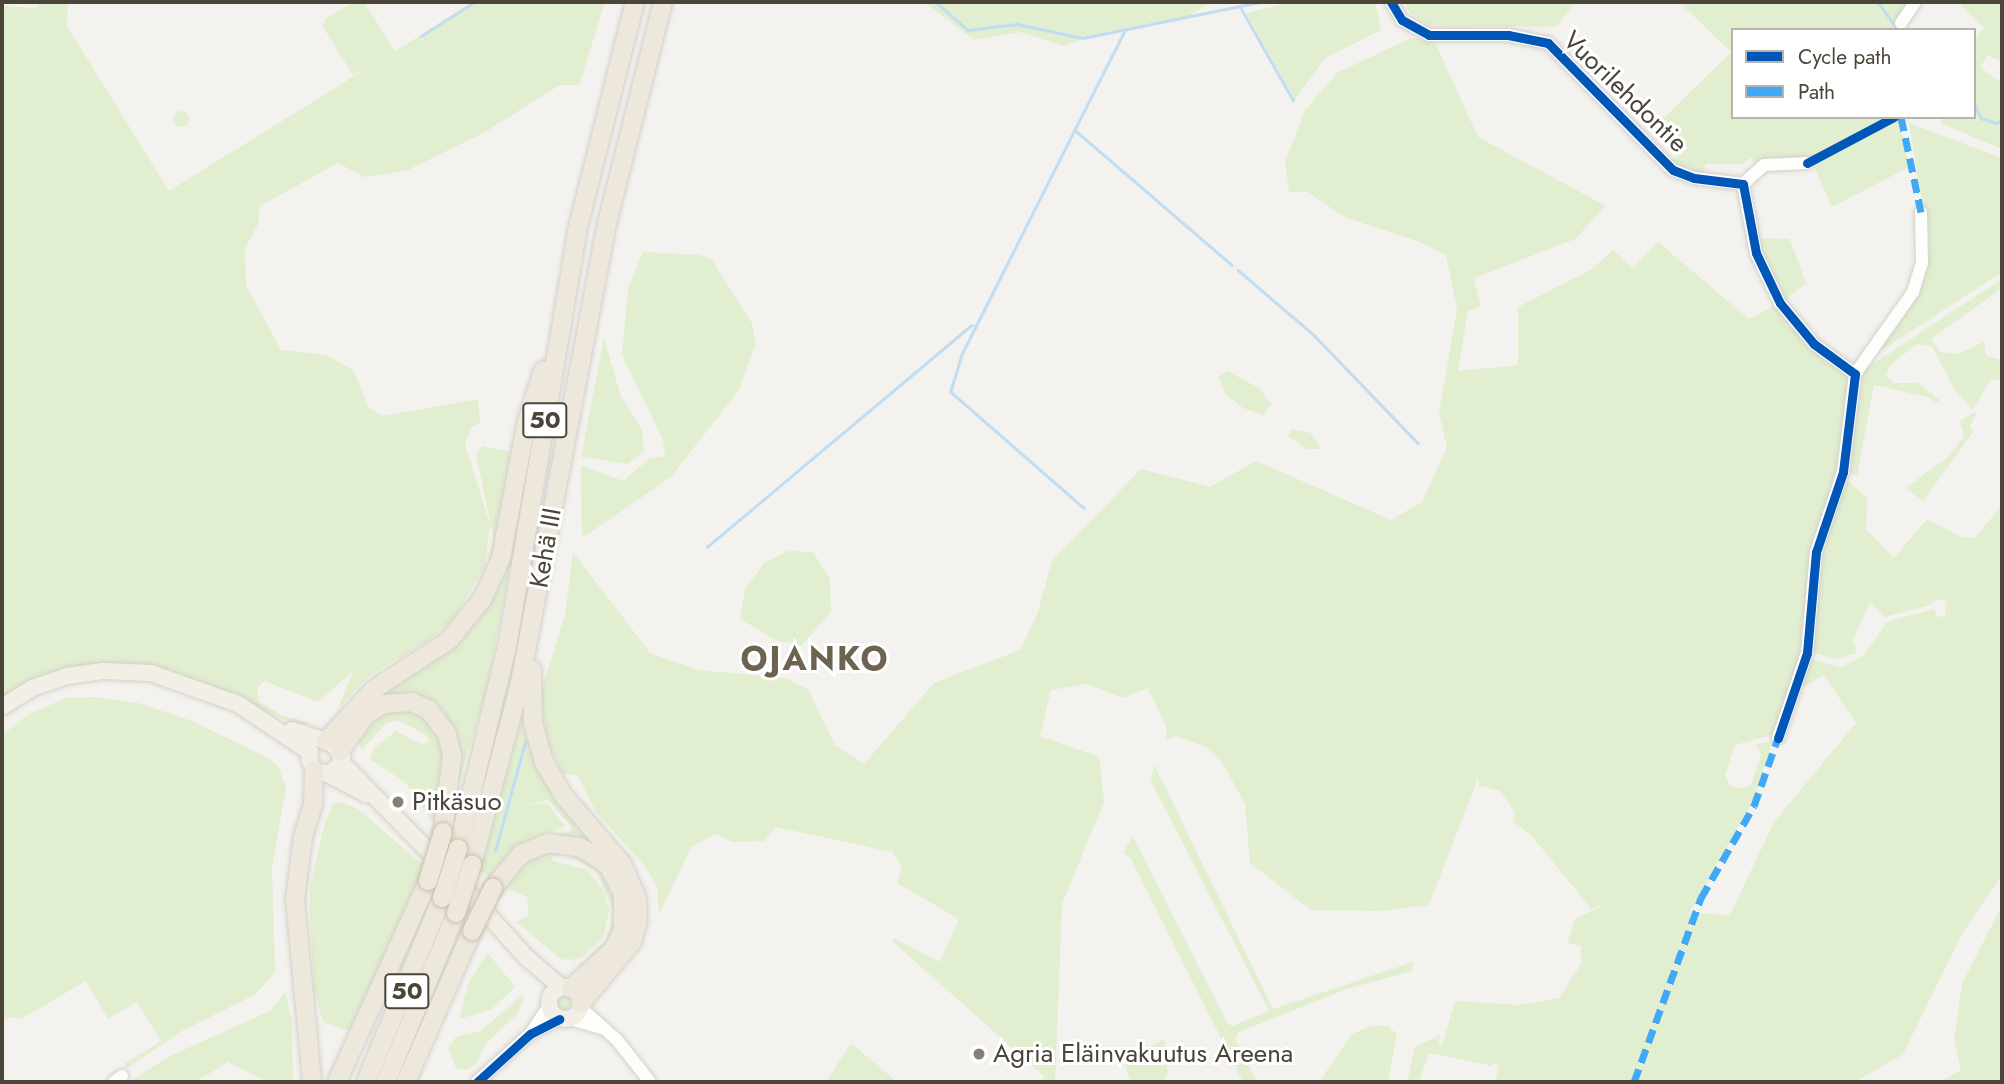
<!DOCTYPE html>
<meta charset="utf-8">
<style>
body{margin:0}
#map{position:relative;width:2004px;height:1084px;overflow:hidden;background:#f4f2ee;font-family:Jost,sans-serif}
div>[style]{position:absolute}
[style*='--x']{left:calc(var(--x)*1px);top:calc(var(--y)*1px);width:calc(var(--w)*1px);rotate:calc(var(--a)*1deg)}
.green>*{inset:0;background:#e1eecf}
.round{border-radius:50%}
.stream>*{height:2.5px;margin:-1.25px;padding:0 1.25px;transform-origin:1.25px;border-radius:1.25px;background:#c0ddf1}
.roads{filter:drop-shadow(0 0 2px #d2d0cb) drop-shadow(0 0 2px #d2d0cb)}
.minor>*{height:12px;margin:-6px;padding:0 6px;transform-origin:6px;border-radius:6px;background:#fdfdfc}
.major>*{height:16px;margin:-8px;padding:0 8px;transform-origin:8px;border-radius:8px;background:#f2efe6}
.major>.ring{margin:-8px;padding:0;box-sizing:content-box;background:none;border:16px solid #f2efe6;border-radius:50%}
.highway>*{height:18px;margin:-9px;padding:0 9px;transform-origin:9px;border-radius:9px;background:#ede8db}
.bridges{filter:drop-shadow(0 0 2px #ccbfa9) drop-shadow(0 0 2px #ccbfa9)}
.highway-bridge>*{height:18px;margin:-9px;padding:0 9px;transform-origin:9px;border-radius:9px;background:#ede8db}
.quiet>*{height:7px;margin-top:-3.5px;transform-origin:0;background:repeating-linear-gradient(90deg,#3fa9f5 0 14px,transparent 0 21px)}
.cycleway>*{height:9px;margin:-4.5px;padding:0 4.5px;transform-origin:4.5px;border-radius:4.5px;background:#0057b8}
.dots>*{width:19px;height:19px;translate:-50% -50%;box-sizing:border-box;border:4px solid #fff;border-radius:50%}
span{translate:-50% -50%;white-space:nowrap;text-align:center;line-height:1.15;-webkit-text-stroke:6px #fff;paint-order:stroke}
.shield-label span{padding:2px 5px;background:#fff;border:2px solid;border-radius:5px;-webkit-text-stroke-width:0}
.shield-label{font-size:24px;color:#4b4439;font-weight:700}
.street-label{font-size:26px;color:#4b4439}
.poi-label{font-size:26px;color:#4b4439}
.left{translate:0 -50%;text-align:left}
.district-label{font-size:33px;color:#6e6250;font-weight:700;letter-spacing:2px}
.frame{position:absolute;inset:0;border:4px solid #4b4439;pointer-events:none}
.legend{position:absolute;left:1731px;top:28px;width:245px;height:91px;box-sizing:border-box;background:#fff;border:2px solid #b7b4b0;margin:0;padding:9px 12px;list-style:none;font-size:21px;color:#4b4439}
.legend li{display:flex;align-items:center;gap:14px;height:35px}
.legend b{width:35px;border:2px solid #b7b4b0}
</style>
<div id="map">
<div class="green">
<div style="clip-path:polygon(39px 2px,68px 2px,67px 26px,169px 191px,369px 67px,353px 75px,323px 27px,325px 19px,353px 2px,364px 2px,395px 51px,474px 2px,605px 2px,579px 85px,560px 85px,485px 132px,406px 171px,365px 177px,338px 163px,260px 206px,258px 224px,245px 249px,246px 285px,281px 350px,327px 355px,354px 371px,368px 407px,383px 416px,478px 399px,480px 423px,472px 426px,465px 445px,490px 524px,485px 566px,454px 618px,429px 640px,368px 677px,337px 710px,354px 670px,318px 702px,265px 681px,257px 688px,259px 702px,283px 716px,311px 723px,301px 727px,179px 673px,141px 666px,105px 664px,2px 702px,2px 6px,36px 8px)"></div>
<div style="clip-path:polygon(924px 2px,1211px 2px,1189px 16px,1093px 35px,1064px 46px,1020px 32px,974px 40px)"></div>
<div style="clip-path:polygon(1292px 2px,1375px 2px,1381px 30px,1324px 59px,1295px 100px,1246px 13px)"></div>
<div style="clip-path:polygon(1405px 2px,1576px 2px,1556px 27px,1430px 25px,1409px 12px)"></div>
<div style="clip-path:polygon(1679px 2px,1910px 2px,1892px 30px,1733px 30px,1733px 117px,1888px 117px,1807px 161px,1759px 166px,1751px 157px,1743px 164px,1705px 164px,1704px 176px,1670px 163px,1688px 148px,1661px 121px,1731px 52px)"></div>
<div style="clip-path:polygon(1958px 2px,1997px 2px,2002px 7px,2002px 62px,1988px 55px,1980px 67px,2002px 83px,2002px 149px,1942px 124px,1940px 117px,1974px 117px,1974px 40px,1984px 28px)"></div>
<div style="clip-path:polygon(1411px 38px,1434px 40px,1478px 137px,1606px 206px,1575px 239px,1474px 278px,1481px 306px,1468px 311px,1458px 371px,1518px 365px,1518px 307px,1592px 269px,1613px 250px,1633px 268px,1658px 242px,1749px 319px,1776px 305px,1852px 376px,1839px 471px,1813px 548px,1803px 653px,1775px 734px,1735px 745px,1725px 775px,1730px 785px,1742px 789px,1751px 784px,1761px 755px,1756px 744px,1772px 742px,1754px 799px,1689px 913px,1730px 915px,1774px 822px,1856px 723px,1824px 675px,1800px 689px,1810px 659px,1841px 668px,1864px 655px,1887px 622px,1934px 609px,1938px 617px,1945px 616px,1946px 602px,1939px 599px,1927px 606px,1885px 617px,1870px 602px,1853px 640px,1857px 653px,1835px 659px,1811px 652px,1821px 550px,1846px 479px,1867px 498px,1866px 529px,1894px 558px,1927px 519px,1961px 537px,1975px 538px,2002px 505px,2002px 875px,1962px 934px,1903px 1054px,1855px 1082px,1495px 1082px,1499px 1066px,1492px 1062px,1492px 1066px,1429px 1053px,1419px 1082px,1407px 1082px,1415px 1047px,1440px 1035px,1438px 1045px,1442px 1046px,1455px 1001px,1519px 1005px,1559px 998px,1581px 964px,1581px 946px,1567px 943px,1575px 919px,1605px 904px,1591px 909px,1532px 836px,1513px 821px,1515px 812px,1500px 791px,1479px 786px,1478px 778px,1429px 905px,1380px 911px,1311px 910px,1250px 863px,1245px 804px,1223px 764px,1206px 747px,1176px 736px,1165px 740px,1167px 729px,1148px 688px,1123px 698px,1087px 684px,1051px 690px,1040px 736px,1099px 757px,1104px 802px,1062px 904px,1055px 1082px,1041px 1082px,1045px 1077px,892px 941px,894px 938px,940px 962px,959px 919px,897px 883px,902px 866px,892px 852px,776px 827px,764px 841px,732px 842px,717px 834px,692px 846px,659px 914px,657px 886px,644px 865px,596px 812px,578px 776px,562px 773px,548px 743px,540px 694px,565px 615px,573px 552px,651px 654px,699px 670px,785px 678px,808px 689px,835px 745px,864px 764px,934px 683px,1020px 650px,1037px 615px,1052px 561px,1141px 469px,1210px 487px,1256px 461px,1391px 520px,1422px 502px,1447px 447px,1439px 413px,1457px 309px,1446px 255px,1417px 241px,1344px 217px,1308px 192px,1289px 192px,1285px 163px,1305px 110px,1337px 73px)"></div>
<div class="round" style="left:173px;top:111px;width:16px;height:16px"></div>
<div style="clip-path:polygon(1898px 118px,1909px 167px,1832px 207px,1813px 164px)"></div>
<div style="clip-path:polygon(1909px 123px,2002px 158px,2002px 272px,1873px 356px,1926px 263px,1928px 238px)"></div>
<div style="clip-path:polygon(1756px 238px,1789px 239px,1792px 245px,1806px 283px,1782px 302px)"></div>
<div style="clip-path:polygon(643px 252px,699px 255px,712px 260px,752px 323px,756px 343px,739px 390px,671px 477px,582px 538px,581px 465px,623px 481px,649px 459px,665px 456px,663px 440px,622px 355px,628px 288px)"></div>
<div style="clip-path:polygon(2002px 279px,2002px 288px,1931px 339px,1940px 352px,1957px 354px,1984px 342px,1986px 356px,2002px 360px,2002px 379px,1991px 380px,1972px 410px,1953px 387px,1932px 346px,1917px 344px,1890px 365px,1886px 376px,1894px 383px,1918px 383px,1940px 400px,1937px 403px,1928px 397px,1874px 385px,1857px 476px,1847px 471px,1864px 370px)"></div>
<div style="clip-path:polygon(604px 337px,620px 394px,642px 430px,644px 451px,628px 464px,581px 457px)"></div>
<div style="clip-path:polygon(1227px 371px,1259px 388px,1271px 404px,1264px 415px,1243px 408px,1225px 394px,1219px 377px)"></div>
<div style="clip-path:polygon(1973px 413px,1977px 413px,1970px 426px,1973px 432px,1923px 501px,1906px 488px,1949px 456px,1964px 436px,1960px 421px)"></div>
<div style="clip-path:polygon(1292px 429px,1311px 433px,1321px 449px,1306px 449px,1288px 436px)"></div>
<div style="clip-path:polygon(483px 446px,515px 453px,498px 551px,482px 590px,446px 636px,377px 682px,338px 726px,335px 723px,362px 689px,437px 641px,480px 589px,494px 541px,476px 453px)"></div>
<div style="clip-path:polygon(518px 524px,486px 693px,458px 785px,436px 711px,360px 709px,455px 641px)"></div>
<div style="clip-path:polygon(788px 551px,813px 552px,830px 579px,831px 612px,801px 646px,776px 640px,740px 619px,745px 590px,764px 563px)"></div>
<div style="clip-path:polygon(95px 697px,138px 703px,192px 721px,266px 757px,278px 766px,286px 788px,272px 867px,275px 972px,256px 994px,180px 1032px,125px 1070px,125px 1063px,161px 1041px,137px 1002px,108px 1019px,86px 981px,21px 1019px,11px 1017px,2px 1023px,2px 735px,29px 714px,66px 698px)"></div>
<div style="clip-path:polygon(evenodd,526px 701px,534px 745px,628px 881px,610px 960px,623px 883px,557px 840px,492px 881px,480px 869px,526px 701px,548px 800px,571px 826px,570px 832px,536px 837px,565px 826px,547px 803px,527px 805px,548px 800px)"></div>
<div style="clip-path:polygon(390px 708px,419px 711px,445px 741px,435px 826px,406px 783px,370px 759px,374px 748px,396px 731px,421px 744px,429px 742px,426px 735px,398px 720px,385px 724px,362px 750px,356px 737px)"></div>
<div style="clip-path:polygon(1154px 764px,1273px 1009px,1413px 962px,1412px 971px,1347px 989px,1239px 1032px,1235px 1039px,1257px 1082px,1243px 1082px,1131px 859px,1123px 852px,1133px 836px,1227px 1023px,1232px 1026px,1269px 1011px,1151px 781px)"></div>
<div style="clip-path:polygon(342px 802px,358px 809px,424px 866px,352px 1032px,323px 1022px,314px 990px,310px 915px,310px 888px,324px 825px,333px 804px)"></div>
<div style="clip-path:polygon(543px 850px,573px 851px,601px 867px,618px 894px,617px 932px,583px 973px,579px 967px,606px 941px,614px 912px,597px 872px,568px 855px,552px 856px,553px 861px,587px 870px,604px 891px,609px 909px,604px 936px,581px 958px,569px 960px,561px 959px,516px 922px,529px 915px,527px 897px,501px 885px,517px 865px)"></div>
<div style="clip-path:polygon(2002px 905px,2002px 1082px,1939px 1082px,1961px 1070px,1954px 1040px,1962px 984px)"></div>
<div style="clip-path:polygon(488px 953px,515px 987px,492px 1009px,459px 1019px,469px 981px)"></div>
<div style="clip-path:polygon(285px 992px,292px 1021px,293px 1082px,267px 1082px,228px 1062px,195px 1082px,129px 1082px,168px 1057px,270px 1011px)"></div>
<div class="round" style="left:556px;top:993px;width:16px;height:16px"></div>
<div style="clip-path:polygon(522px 995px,524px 999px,516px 1015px,485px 1045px,477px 1063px,467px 1070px,456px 1068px,448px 1048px,456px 1037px,481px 1031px)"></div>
<div style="clip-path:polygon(1372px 1026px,1388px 1026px,1397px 1034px,1388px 1082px,1319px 1082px,1352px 1034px)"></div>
<div style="clip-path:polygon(1164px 1038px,1168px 1072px,1163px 1082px,1131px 1082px,1125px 1065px)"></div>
<div style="clip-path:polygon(851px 1043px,897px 1082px,826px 1082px)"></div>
</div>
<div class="stream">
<div style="--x:936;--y:2;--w:43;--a:41.2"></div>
<div style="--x:968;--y:30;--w:49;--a:-7"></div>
<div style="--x:1017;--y:24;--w:67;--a:12"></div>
<div style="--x:1083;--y:38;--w:181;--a:-11.5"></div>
<div style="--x:1878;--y:2;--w:34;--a:54"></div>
<div style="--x:1241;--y:8;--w:106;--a:60.5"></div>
<div style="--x:1125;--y:31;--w:111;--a:116.8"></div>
<div style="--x:1075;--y:130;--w:207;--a:40.7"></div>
<div style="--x:421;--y:36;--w:63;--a:-32.7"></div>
<div style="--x:1974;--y:103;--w:17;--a:65"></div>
<div style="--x:1981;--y:118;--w:16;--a:18"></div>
<div style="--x:1996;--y:123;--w:7;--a:-27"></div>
<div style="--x:1075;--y:130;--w:252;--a:116.7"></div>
<div style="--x:962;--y:355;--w:39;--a:107"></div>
<div style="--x:951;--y:392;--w:176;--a:41.1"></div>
<div style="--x:1238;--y:270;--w:100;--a:40.5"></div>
<div style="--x:1314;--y:335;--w:150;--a:46.1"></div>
<div style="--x:707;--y:547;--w:344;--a:-40"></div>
<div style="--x:970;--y:326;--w:6;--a:0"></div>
<div style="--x:495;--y:851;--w:113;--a:-74.6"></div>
</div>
<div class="roads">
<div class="minor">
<div style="--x:1391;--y:2;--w:21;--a:59"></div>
<div style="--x:1402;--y:20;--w:31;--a:29"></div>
<div style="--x:1429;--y:35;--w:79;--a:0"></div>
<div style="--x:1508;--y:35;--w:41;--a:11.3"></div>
<div style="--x:1548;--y:43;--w:178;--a:45.5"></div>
<div style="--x:1673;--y:170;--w:22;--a:21"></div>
<div style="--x:1694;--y:178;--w:49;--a:7"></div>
<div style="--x:1743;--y:184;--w:70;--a:79.3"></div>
<div style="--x:1756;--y:253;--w:55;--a:64.4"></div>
<div style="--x:1780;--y:303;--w:53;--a:50.3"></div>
<div style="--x:1814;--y:344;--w:51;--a:36.2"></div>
<div style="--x:1901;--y:23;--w:25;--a:-56"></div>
<div style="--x:1743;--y:184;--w:28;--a:-42"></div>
<div style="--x:1764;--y:165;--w:43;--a:-2.7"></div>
<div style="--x:1855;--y:374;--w:100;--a:-54.7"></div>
<div style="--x:1913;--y:292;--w:30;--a:-73"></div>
<div style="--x:1922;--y:263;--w:51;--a:-91.1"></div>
<div style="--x:1778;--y:738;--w:90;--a:-71.2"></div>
<div style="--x:1807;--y:653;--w:101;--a:-84.9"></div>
<div style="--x:1816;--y:552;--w:84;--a:-71.4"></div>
<div style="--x:1843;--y:472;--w:99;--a:-83"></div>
<div style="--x:581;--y:1008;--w:48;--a:41.6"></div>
<div style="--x:617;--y:1040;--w:53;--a:51.8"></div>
<div style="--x:570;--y:1019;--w:36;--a:16"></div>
<div style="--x:532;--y:1031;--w:30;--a:-56"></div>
<div style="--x:114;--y:1082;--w:10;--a:-37"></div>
<div style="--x:477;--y:1082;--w:72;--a:-42.2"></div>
<div style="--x:530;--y:1034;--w:33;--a:-27"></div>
</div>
<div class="major">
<div style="--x:2;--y:707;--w:36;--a:-32"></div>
<div style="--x:32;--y:688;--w:37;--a:-19"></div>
<div style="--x:67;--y:676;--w:36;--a:-8"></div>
<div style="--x:103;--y:671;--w:48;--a:2.4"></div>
<div style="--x:151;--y:673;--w:92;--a:19.6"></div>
<div style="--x:238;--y:704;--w:87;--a:33.7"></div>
<div style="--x:292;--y:730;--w:42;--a:18"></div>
<div style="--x:332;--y:743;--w:17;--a:54"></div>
<div style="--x:342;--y:757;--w:11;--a:112"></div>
<div style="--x:338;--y:767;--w:12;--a:145"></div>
<div style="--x:328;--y:774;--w:15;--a:-164"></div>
<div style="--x:314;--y:770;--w:12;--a:-114"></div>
<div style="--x:341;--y:762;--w:144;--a:45.6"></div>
<div style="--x:328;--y:774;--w:43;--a:27.8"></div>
<div style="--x:458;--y:882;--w:103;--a:47.8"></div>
<div style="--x:527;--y:958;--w:45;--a:40.5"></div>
<div class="ring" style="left:549px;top:987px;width:16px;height:16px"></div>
</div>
<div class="highway">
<div style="--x:532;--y:670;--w:53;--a:88.9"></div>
<div style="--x:533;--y:723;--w:41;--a:74.2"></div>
<div style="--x:544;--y:762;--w:38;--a:60"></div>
<div style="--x:563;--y:795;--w:91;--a:49.5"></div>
<div style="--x:622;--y:864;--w:37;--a:66"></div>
<div style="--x:637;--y:898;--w:23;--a:88"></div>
<div style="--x:638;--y:921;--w:22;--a:106"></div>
<div style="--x:632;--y:942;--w:80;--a:129.9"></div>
<div style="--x:326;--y:741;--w:69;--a:-47.3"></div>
<div style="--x:373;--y:690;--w:91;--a:-33.3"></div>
<div style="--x:449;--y:640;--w:54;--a:-51"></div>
<div style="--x:483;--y:598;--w:44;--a:-65.8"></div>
<div style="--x:501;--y:558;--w:136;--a:-79.4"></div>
<div style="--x:526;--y:424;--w:56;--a:-72.2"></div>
<div style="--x:340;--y:751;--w:44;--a:-54.2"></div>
<div style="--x:366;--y:715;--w:20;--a:-33"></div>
<div style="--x:383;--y:704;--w:29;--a:-4"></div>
<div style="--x:412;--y:702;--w:19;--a:25"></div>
<div style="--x:429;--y:710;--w:30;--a:53"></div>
<div style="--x:447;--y:734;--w:23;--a:77"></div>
<div style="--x:452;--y:756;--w:77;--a:96.8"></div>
<div style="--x:458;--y:849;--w:208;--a:-76.4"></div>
<div style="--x:507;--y:647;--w:422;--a:-80.4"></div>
<div style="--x:577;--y:231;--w:236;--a:-75.8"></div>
<div style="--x:472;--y:865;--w:188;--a:-75.2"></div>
<div style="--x:520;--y:683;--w:468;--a:-79.3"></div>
<div style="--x:607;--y:223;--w:228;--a:-75.8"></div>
<div style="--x:493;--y:888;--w:44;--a:-50.5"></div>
<div style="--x:521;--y:854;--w:29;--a:-22"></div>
<div style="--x:548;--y:843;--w:34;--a:8"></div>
<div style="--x:582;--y:848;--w:31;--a:33"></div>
<div style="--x:608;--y:865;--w:34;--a:63"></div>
<div style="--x:623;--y:895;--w:36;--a:90"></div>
<div style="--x:623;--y:931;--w:21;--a:118"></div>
<div style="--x:613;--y:950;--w:57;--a:137.9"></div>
<div style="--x:312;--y:1082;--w:183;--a:-95.3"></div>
<div style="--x:295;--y:900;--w:64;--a:-82.8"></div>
<div style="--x:303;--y:837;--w:34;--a:-73"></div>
<div style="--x:313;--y:805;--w:35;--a:-88"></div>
<div style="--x:337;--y:1082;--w:221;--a:-65.6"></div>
<div style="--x:366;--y:1082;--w:199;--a:-67.6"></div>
<div style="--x:386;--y:1082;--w:183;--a:-67.5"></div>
<div style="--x:406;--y:1082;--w:165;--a:-66.4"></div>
</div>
</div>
<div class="bridges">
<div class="highway-bridge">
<div style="--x:428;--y:881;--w:51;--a:-73"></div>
<div style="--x:442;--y:898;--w:52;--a:-71.9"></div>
<div style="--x:456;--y:913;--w:51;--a:-71.6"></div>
<div style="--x:472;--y:931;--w:48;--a:-64"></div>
</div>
</div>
<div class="quiet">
<div style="--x:1901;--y:117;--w:97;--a:78.1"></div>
<div style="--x:1634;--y:1082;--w:196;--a:-70"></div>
<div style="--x:1701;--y:898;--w:106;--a:-60.1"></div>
<div style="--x:1754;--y:806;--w:72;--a:-70.6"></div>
</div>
<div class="cycleway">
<div style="--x:1391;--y:2;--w:21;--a:59"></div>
<div style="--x:1402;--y:20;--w:31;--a:29"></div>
<div style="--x:1429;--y:35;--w:79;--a:0"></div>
<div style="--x:1508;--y:35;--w:41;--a:11.3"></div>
<div style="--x:1548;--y:43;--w:178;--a:45.5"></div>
<div style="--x:1673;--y:170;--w:22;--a:21"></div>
<div style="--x:1694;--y:178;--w:49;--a:7"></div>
<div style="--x:1743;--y:184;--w:70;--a:79.3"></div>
<div style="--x:1756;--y:253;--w:55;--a:64.4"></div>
<div style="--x:1780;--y:303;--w:53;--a:50.3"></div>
<div style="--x:1814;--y:344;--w:51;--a:36.2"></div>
<div style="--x:1855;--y:374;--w:99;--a:97"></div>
<div style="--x:1843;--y:472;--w:84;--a:108.6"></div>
<div style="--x:1816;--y:552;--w:101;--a:95.1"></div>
<div style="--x:1807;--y:653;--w:90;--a:108.8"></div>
<div style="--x:1807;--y:163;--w:98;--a:-27.9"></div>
<div style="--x:477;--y:1082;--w:72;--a:-42.2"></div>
<div style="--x:530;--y:1034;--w:33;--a:-27"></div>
</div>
<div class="dots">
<div style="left:398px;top:802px;background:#868178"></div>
<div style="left:979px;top:1054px;background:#868178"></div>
</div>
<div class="shield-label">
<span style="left:545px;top:420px">50</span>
<span style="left:407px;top:991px">50</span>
</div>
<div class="street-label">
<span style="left:1625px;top:92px;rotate:44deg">Vuorilehdontie</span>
<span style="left:546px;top:548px;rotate:-80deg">Kehä III</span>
</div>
<div class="poi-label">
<span class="left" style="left:412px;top:802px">Pitkäsuo</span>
<span class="left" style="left:993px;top:1054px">Agria Eläinvakuutus Areena</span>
</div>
<div class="district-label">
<span style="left:815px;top:659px">OJANKO</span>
</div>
<div class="frame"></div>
<ul class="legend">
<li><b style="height:9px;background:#0057b8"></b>Cycle path</li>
<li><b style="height:9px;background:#3fa9f5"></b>Path</li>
</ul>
</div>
